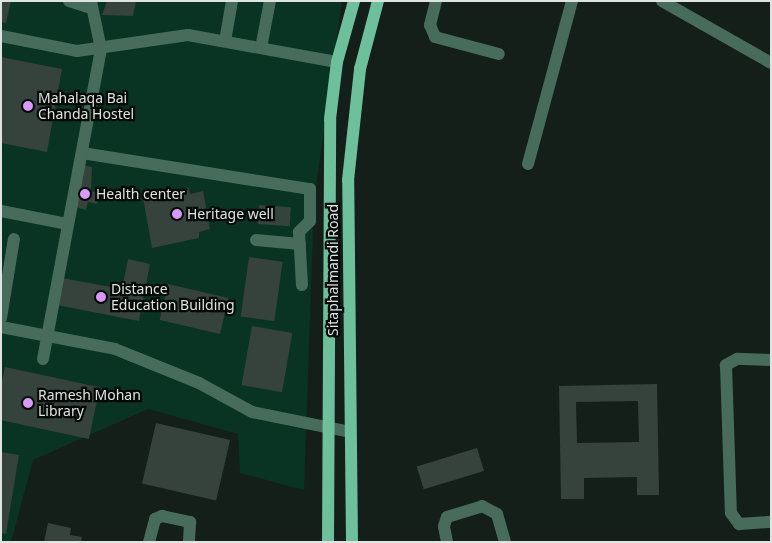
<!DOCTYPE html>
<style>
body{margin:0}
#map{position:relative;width:772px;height:543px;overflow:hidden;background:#141f1a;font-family:"Noto Sans",sans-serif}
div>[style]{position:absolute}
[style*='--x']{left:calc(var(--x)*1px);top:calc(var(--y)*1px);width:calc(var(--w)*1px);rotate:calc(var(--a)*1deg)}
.green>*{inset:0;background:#093323}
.building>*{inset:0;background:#36423c;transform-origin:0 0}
.minor>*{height:12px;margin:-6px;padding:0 6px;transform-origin:6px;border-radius:6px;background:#476c5b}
.major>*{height:12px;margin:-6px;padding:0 6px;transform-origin:6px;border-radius:6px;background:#6ebf9b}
.dots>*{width:14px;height:14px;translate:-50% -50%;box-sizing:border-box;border:2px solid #040806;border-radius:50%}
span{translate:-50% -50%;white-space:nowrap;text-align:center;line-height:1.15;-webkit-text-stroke:4.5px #040806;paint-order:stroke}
.poi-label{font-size:14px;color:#dde4e1}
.left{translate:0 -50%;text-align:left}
.street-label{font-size:14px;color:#dde4e1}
.frame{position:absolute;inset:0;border:2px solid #dde4e1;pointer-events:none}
</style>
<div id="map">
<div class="green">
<div style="clip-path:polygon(1px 1px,342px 1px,314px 201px,304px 490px,240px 473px,238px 434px,148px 409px,33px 460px,11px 542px,1px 542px)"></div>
</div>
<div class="building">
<div style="clip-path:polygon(1px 1px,11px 1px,6px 23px,1px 22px)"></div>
<div style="clip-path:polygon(107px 1px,136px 1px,133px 16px,102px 15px)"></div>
<div style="clip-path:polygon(1px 57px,62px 69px,47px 152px,1px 143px)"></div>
<div style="clip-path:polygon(83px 165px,92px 167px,91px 191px,100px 193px,97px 204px,88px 202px,86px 210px,72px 206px)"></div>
<div style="clip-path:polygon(189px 188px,190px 194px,203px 191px,210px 229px,199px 232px,199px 238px,152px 248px,143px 198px)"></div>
<div style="left:259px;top:205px;width:32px;height:19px;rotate:4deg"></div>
<div style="left:249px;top:257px;width:34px;height:60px;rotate:8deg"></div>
<div style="clip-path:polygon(128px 259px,150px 264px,139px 321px,57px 305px,62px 278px,122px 289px)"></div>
<div style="left:168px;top:284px;width:62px;height:37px;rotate:13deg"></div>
<div style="left:252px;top:326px;width:41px;height:60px;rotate:10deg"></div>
<div style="left:5px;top:367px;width:97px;height:53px;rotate:12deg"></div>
<div style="clip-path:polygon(evenodd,657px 384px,659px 495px,637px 495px,637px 477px,584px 478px,584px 499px,561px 499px,559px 386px,657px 384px,638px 401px,639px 442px,577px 443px,576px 402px,638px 401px)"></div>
<div style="left:156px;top:423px;width:76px;height:62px;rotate:13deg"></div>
<div style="left:477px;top:448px;width:24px;height:63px;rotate:73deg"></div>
<div style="clip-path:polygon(1px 452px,19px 455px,6px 534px,1px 533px)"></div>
<div style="clip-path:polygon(48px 523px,71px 528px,70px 535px,82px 537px,81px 542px,44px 542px)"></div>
</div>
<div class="minor">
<div style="--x:69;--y:1;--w:22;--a:18"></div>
<div style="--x:436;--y:1;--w:25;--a:104"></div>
<div style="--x:430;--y:25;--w:13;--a:67"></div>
<div style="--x:435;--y:37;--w:66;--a:14.9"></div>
<div style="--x:662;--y:1;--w:125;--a:29.6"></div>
<div style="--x:1;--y:36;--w:77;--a:11.2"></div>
<div style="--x:77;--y:51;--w:112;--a:-8.2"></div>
<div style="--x:188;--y:35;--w:151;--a:10.3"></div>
<div style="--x:225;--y:41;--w:41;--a:-80.1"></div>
<div style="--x:261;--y:48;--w:48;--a:-79.2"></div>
<div style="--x:82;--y:153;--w:231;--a:9"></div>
<div style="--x:310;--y:189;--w:32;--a:90"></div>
<div style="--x:310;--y:221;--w:16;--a:135"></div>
<div style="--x:299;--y:232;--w:53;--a:86.8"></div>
<div style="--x:528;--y:164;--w:169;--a:-74.9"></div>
<div style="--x:1;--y:211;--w:67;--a:11.1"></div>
<div style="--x:256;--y:240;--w:44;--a:5.2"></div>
<div style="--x:1;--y:318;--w:80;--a:-80.7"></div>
<div style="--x:1;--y:327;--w:116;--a:10.9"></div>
<div style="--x:115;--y:349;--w:91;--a:22"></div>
<div style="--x:199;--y:383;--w:60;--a:28.7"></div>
<div style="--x:252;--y:412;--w:100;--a:11.5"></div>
<div style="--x:43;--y:359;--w:315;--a:-79.4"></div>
<div style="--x:101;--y:49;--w:49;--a:-101.8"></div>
<div style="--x:771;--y:360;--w:34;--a:-178"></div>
<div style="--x:737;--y:359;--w:13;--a:151"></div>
<div style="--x:726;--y:365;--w:148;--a:88.1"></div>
<div style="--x:731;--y:513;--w:14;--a:54"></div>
<div style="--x:739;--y:524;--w:32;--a:-4"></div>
<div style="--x:149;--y:542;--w:24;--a:-75"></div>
<div style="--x:155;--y:519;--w:8;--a:-23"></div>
<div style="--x:162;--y:516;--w:29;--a:12"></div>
<div style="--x:190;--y:522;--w:20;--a:93"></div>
<div style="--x:447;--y:542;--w:16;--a:-101"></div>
<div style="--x:444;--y:526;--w:9;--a:-72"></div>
<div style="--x:447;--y:517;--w:37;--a:-17"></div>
<div style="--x:482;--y:506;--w:17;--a:28"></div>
<div style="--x:497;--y:514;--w:29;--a:74"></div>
</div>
<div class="major">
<div style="--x:328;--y:542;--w:423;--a:-89.7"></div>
<div style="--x:330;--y:119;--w:57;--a:-83"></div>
<div style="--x:337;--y:62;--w:63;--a:-74.4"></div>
<div style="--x:352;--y:542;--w:362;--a:-90.6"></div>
<div style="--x:348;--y:180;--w:112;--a:-83.8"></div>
<div style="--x:360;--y:69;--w:70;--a:-75.2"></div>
</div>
<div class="dots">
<div style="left:28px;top:106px;background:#d99af7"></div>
<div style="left:85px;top:194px;background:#d99af7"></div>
<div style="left:177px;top:214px;background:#d99af7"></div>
<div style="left:101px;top:297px;background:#d99af7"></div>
<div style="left:28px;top:403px;background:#d99af7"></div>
</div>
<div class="poi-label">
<span class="left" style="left:38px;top:106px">Mahalaqa Bai<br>Chanda Hostel</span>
<span class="left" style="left:96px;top:194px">Health center</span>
<span class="left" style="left:187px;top:214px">Heritage well</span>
<span class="left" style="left:111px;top:297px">Distance<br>Education Building</span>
<span class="left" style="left:38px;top:403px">Ramesh Mohan<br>Library</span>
</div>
<div class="street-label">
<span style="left:333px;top:270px;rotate:-90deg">Sitaphalmandi Road</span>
</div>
<div class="frame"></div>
</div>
